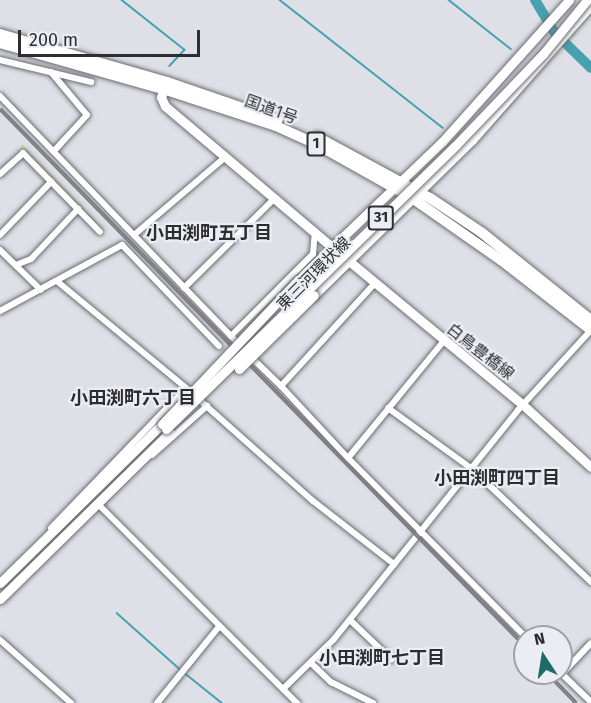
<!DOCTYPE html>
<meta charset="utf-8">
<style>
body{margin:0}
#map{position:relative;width:591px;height:703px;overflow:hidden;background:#dfe0e7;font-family:"Fira Sans","Noto Sans JP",sans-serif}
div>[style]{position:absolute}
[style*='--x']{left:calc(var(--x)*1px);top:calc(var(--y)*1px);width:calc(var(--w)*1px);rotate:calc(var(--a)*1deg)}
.green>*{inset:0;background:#c8dbb0}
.stream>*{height:1.5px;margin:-0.75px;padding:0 0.75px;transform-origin:0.75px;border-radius:0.75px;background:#46a2ae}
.river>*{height:10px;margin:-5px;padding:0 5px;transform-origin:5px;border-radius:5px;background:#46a2ae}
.roads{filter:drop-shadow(0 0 2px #6c6d73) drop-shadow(0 0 2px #6c6d73)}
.street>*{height:6px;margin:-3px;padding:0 3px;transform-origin:3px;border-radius:3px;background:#fff}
.secondary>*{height:9px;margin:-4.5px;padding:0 4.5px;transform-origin:4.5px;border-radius:4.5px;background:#fff}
.primary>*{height:9px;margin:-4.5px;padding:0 4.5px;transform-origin:4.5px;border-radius:4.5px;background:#fff}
.highway>*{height:10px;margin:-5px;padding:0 5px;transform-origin:5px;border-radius:5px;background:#fff}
.rail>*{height:4px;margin-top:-2px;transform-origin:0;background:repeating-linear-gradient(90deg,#ecedf4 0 4.5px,#7b7b80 0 9px);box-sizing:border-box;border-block:2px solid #7b7b80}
.bridges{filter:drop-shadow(0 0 2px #6c6d73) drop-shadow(0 0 2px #6c6d73)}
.primary-bridge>*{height:9px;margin:-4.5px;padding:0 4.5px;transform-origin:4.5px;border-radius:4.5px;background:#fff}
span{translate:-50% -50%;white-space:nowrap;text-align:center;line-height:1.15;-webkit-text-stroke:4.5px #ecedf4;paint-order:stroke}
.shield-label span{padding:2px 4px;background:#ecedf4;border:2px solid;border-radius:4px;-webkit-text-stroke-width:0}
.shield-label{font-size:15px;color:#2e2e31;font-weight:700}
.street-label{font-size:16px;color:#2e2e31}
.neighbourhood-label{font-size:18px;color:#2e2e31;font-weight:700}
.north{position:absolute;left:513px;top:625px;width:60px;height:60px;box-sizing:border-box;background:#ecedf4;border:2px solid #a0a1a6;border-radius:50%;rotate:348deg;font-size:16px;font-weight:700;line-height:24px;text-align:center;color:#2e2e31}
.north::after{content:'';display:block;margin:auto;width:21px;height:27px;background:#1e6b6a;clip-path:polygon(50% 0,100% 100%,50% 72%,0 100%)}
.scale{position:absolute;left:18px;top:30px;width:182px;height:27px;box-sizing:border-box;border:3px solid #2e2e31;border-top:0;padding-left:8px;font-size:18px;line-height:21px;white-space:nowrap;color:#2e2e31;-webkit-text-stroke:4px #ecedf4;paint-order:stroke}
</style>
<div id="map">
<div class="green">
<div style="clip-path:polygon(23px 145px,98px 223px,95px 225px,20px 148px)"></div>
</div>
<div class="stream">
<div style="--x:122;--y:0;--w:80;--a:38.4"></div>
<div style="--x:185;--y:50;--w:22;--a:133"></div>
<div style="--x:280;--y:0;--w:207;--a:38.1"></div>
<div style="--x:449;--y:0;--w:79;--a:38.3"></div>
<div style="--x:117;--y:613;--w:87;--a:41.7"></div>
<div style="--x:186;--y:674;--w:46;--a:38.9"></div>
</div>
<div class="river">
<div style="--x:535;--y:0;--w:39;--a:59"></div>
<div style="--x:555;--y:33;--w:50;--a:44.2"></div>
</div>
<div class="roads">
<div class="street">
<div style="--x:0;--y:60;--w:94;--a:13.6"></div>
<div style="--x:51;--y:72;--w:56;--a:50.1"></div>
<div style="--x:87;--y:115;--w:49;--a:132.5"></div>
<div style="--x:0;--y:96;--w:347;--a:46.1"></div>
<div style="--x:0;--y:174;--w:31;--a:-42"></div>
<div style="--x:23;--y:153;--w:110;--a:45.7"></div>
<div style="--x:0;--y:235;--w:74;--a:-46.1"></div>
<div style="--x:134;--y:235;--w:118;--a:-40.5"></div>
<div style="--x:0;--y:250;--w:57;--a:44.3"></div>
<div style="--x:16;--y:265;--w:16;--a:-22"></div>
<div style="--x:31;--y:259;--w:69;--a:-46.8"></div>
<div style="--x:58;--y:282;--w:166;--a:39.6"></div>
<div style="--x:186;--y:388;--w:170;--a:41.7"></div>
<div style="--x:313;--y:501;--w:103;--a:37.9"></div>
<div style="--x:184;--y:288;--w:127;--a:-44.7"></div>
<div style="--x:0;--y:311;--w:139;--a:-28.4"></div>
<div style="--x:122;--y:245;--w:140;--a:46.2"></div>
<div style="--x:231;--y:336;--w:116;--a:-45"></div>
<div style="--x:313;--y:254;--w:21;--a:-85"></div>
<div style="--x:250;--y:356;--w:43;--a:44.1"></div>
<div style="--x:281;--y:386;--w:139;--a:-47.6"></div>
<div style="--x:281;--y:386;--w:98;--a:47.1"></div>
<div style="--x:348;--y:458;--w:150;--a:-50.7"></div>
<div style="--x:388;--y:408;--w:102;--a:35.9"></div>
<div style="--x:471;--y:468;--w:166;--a:43.5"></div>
<div style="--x:152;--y:455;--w:74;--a:-41.7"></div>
<div style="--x:348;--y:458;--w:252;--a:45.2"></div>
<div style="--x:100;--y:506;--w:279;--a:45"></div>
<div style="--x:51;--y:528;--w:194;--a:-46"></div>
<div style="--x:350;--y:620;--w:57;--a:43.6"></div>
<div style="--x:0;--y:640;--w:95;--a:41.6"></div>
<div style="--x:311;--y:663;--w:28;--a:44"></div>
<div style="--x:331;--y:682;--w:47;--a:26.6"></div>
<div style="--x:561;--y:673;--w:42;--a:44"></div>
<div style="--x:562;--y:674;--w:42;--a:-46.9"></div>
<div style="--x:283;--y:689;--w:71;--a:-44.4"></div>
<div style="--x:334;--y:639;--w:294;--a:-51.2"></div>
<div style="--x:518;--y:410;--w:108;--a:-47.6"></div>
<div style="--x:157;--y:703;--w:97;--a:-50.9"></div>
</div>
<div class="secondary">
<div style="--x:166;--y:85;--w:13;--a:113"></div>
<div style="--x:161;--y:97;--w:10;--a:66"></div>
<div style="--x:165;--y:106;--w:220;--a:40.2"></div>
<div style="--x:349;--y:261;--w:224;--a:39.6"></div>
<div style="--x:522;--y:404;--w:93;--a:42.4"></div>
</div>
<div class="primary">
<div style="--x:299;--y:279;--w:199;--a:-43.8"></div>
<div style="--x:443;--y:141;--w:189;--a:-48.2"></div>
<div style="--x:314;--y:295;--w:221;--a:-44.5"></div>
<div style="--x:472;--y:140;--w:180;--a:-48.6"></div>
<div style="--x:0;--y:583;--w:227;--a:-44.5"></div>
<div style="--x:0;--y:599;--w:238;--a:-44.5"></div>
</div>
<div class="highway">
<div style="--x:0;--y:34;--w:174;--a:16"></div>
<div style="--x:167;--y:82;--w:117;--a:18.9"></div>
<div style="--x:0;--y:43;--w:169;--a:15.8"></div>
<div style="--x:163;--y:89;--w:119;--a:18.1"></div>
<div style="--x:276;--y:126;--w:46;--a:24.3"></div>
<div style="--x:318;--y:145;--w:108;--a:29.4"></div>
<div style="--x:412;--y:198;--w:108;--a:34.9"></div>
<div style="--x:501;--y:260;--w:114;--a:37.9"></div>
<div style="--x:317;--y:137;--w:128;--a:28.4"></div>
<div style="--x:430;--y:198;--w:61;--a:33.7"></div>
<div style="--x:481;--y:232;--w:141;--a:38.7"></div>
</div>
</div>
<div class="rail">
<div style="--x:0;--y:109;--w:751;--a:45.65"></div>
<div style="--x:547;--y:673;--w:42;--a:46"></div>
</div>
<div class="bridges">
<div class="primary-bridge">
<div style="--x:239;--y:369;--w:105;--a:-44.6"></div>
<div style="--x:162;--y:424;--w:199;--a:-46.6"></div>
<div style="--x:166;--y:429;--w:404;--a:-44.4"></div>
<div style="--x:455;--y:146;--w:127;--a:-46.3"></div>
<div style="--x:543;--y:54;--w:70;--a:-50.8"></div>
</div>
</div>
<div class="shield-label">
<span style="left:316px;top:144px">1</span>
<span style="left:381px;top:218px">31</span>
</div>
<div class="street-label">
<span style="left:271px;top:110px;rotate:20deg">国道1号</span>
<span style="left:314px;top:274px;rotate:-45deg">東三河環状線</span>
<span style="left:480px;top:352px;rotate:38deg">白鳥豊橋線</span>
</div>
<div class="neighbourhood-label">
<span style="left:209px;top:233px">小田渕町五丁目</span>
<span style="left:133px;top:398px">小田渕町六丁目</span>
<span style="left:497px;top:478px">小田渕町四丁目</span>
<span style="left:382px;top:658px">小田渕町七丁目</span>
</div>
<div class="north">N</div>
<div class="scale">200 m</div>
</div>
